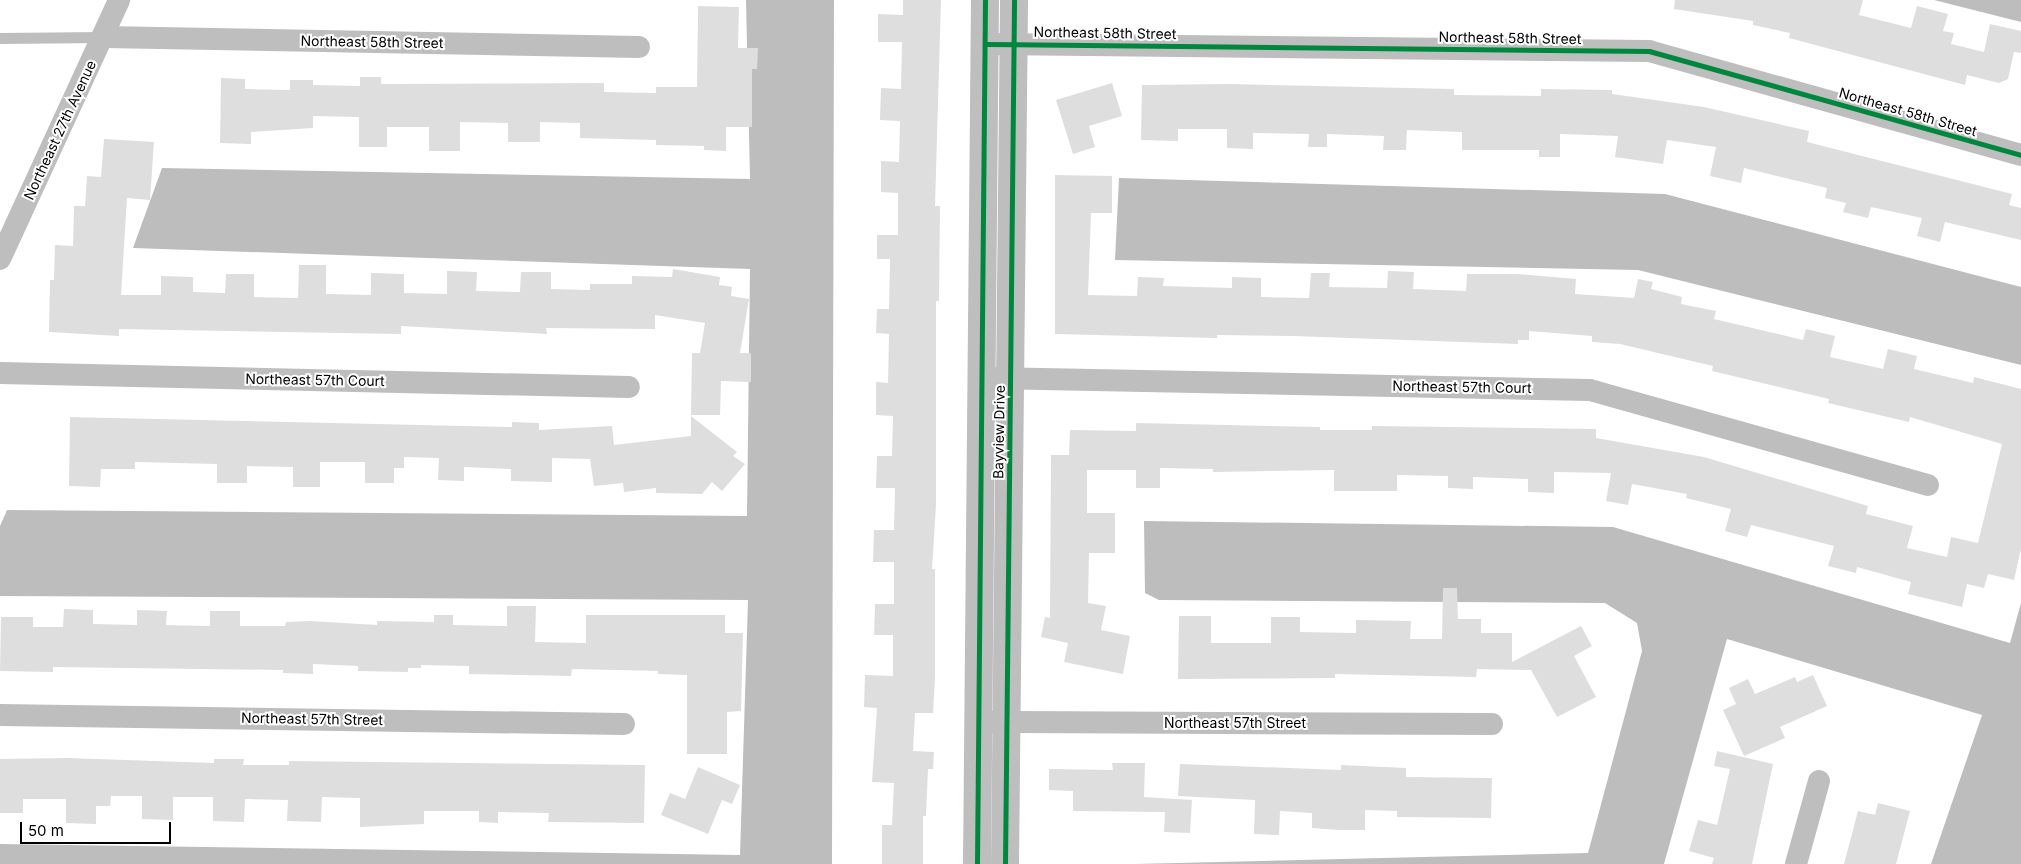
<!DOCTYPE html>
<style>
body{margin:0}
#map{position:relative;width:2021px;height:864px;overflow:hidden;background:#fff;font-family:Inter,sans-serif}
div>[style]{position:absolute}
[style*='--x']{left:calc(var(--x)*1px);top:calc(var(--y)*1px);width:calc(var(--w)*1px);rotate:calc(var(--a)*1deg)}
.water>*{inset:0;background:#bdbdbd}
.building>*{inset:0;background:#dedede}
.service>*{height:11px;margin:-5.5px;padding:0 5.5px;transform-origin:5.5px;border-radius:5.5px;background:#bebebe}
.minor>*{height:22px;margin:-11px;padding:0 11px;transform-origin:11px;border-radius:11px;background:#bebebe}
.tertiary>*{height:28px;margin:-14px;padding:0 14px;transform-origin:14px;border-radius:14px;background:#bebebe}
.cycleway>*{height:5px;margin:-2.5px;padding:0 2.5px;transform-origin:2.5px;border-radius:2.5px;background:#00873e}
span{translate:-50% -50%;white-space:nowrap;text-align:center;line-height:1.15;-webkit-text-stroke:4px #fff;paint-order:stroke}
.street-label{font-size:14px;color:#000}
.scale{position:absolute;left:20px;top:822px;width:151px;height:22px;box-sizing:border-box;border:2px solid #000;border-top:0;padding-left:6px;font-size:15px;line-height:18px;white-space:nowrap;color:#000;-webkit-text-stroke:4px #fff;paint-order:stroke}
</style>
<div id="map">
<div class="water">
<div style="clip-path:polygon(746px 0,834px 0,832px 864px,0 864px,0 844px,740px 855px,748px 600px,0 596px,0 526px,7px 510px,747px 516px,750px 269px,133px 248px,162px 168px,750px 179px)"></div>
<div style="clip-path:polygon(1934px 0,2021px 0,2021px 22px)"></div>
<div style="clip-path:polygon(1119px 178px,1665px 194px,2021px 287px,2021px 365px,1638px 270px,1115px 260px)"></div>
<div style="clip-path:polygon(1144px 521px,1613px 527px,2010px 643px,2021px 603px,2021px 864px,1931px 864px,1982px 715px,1727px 639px,1664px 864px,1135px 864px,1588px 853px,1642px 651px,1637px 623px,1605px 603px,1159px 600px,1145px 593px)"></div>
</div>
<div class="building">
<div style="clip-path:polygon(903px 0,941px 0,935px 206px,940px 206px,939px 301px,936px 301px,936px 505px,932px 569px,935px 569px,935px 678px,933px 713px,915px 713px,913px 751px,934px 752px,933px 769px,928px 769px,926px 816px,923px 816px,923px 864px,882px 864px,882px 825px,892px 825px,894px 783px,872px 782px,877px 708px,864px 707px,865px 675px,893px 676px,893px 635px,874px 635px,875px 604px,894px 604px,894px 562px,873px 562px,874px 530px,894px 530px,895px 488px,876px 488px,877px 456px,892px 456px,893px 416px,876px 415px,876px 382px,888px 383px,889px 334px,876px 333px,877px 309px,889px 309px,890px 259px,877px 259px,877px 235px,898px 235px,898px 193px,881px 192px,881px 161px,899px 162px,900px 121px,880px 120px,881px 88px,901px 89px,902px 42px,878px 42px,878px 14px,903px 15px)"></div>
<div style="clip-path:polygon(1675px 0,1863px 0,1859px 15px,1911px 28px,1917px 6px,1948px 14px,1943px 31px,1954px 33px,1951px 44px,1984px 52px,1990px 24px,2021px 31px,2021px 53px,2014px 52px,2008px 79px,1999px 83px,1967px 75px,1965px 85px,1789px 38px,1790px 33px,1753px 25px,1753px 21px,1674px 9px)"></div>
<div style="clip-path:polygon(698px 6px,739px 7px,738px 48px,758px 48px,757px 69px,752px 69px,752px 127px,726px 127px,726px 151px,704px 150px,704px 146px,656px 145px,656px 140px,580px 138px,580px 123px,540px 122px,540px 142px,508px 142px,508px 123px,460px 122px,460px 151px,429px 151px,429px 127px,387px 127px,387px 147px,359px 147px,359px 117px,313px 116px,313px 128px,251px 132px,251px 144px,220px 143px,221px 78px,245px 79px,245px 89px,290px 90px,290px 80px,313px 80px,313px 85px,360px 86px,360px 77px,381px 77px,381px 84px,604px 83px,604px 92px,656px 93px,656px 87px,697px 87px)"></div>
<div style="clip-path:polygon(1112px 83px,1122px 116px,1089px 126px,1095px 147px,1073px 154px,1056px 100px)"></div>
<div style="clip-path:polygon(1228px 84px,1454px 89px,1454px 95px,1541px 96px,1541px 89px,1612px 90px,1612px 94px,1704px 107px,1809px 131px,1807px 142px,2012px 194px,2009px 205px,2021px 208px,2021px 240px,1945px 222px,1940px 242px,1917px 236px,1922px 218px,1871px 207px,1868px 218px,1843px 212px,1846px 203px,1825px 198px,1827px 188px,1744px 168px,1741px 183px,1710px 176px,1716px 147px,1667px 140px,1663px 164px,1615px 157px,1618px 136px,1560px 134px,1560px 157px,1539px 157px,1539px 150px,1462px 150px,1462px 132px,1407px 130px,1406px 150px,1383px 150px,1384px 136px,1327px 134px,1327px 147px,1308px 147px,1309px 134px,1253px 133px,1253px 149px,1227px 148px,1227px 129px,1178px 129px,1178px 141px,1141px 140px,1142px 85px)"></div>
<div style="clip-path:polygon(104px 139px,154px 142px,150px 200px,127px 198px,121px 295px,161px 295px,161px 276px,193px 277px,193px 292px,225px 293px,226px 274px,254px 274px,254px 297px,298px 298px,299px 265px,326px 265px,326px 294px,371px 295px,371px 273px,404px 274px,404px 293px,447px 294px,447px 271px,477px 272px,476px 291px,520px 292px,521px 272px,551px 272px,551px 289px,590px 290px,590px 284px,632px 284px,632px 276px,672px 277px,673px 269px,720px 277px,719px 285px,732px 287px,731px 296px,749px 299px,740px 353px,751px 353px,751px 382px,721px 381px,720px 415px,691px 415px,692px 353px,700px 353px,705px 323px,655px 315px,655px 329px,546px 328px,547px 334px,401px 326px,401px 334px,119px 329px,119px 336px,49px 332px,50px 280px,54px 280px,55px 245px,73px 246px,74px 206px,85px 206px,87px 176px,101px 177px)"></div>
<div style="clip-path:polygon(1055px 175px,1112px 176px,1112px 213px,1091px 213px,1088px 295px,1137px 296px,1138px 277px,1164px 278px,1163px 286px,1232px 288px,1232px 277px,1261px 278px,1261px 297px,1309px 298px,1311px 273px,1330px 273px,1329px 287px,1387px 288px,1388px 271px,1414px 272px,1413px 289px,1466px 291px,1467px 274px,1518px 274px,1576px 279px,1575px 294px,1634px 298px,1638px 279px,1653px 282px,1651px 289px,1682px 297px,1681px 304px,1716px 311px,1714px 319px,1803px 340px,1806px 329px,1835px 336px,1830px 357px,1883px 369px,1888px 349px,1917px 356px,1914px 369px,1973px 383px,1974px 377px,2021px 389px,2021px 549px,2014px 580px,1988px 574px,1984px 588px,1967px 584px,1962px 607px,1908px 594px,1911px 582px,1857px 567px,1856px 573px,1828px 566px,1834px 546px,1751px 525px,1747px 537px,1725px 531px,1731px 509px,1686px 498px,1687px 494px,1632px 484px,1628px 505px,1606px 501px,1611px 473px,1554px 472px,1554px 493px,1528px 492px,1528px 479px,1473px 477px,1473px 489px,1448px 488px,1448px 476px,1397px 475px,1397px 491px,1334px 491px,1334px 470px,1213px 472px,1213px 469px,1160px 468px,1160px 488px,1136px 488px,1136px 470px,1087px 470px,1087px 513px,1115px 513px,1115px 553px,1089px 553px,1088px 603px,1106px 606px,1101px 630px,1130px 636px,1123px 674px,1064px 662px,1068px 643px,1041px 637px,1045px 617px,1050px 618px,1051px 455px,1069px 455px,1070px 430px,1136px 431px,1136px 423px,1320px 427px,1320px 430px,1372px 430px,1372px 426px,1596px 429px,1596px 438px,1704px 457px,1868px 506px,1866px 514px,1913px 526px,1907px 548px,1947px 557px,1951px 537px,1978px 543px,2002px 444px,1910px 417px,1909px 422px,1828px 403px,1829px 399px,1712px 371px,1713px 366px,1620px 344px,1592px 342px,1592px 336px,1529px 331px,1529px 340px,1518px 340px,1518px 344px,1293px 336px,1217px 335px,1217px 338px,1055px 334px)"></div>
<div style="clip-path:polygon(691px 416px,737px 452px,733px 456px,745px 464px,722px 491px,712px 482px,702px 494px,656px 493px,656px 488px,624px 492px,623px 483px,594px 486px,590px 459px,552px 458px,552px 482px,511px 481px,511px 469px,464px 467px,464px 481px,438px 480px,439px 458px,404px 457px,404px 468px,394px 468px,394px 483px,365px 483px,365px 462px,320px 462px,320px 487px,293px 487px,293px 467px,247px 466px,247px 483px,217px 483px,217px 464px,135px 462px,135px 469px,101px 469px,100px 487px,69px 486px,70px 417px,512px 427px,512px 422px,539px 423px,539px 430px,612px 426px,614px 445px,691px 436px)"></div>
<div style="clip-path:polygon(1443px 588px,1457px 588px,1458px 619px,1481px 619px,1481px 633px,1512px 633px,1512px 662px,1581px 626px,1592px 646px,1574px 656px,1596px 697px,1557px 717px,1531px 670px,1477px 669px,1476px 677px,1335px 674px,1335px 678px,1178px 679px,1179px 616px,1211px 616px,1211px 643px,1271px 643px,1271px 617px,1300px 617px,1300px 632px,1356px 633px,1356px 620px,1411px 621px,1410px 639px,1442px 639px)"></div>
<div style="clip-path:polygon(507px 606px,536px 606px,535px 642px,586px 643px,586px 615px,725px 615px,725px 633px,743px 633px,741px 711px,727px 712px,727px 754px,687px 754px,687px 675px,658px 674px,658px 671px,572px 669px,571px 676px,469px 674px,469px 666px,421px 665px,421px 668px,408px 668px,408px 672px,358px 671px,358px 666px,313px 664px,313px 674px,283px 673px,283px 670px,53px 667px,53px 672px,0 671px,1px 617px,33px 617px,33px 627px,63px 627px,64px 609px,93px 610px,93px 624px,137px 625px,137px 610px,167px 611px,166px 625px,210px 626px,210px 611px,240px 611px,240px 626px,285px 626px,286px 622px,310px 621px,377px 625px,377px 621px,434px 622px,434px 615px,453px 615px,453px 625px,507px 626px)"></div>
<div style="clip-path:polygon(1813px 675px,1827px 706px,1780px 727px,1785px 738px,1744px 756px,1723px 710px,1736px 704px,1729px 688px,1748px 679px,1755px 694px,1795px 677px,1797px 682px)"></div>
<div style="clip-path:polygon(1717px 751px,1773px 764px,1752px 864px,1712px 864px,1714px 858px,1689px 851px,1698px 820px,1717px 825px,1730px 769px,1714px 766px)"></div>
<div style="clip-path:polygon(67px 758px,214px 763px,214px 759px,244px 759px,243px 765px,289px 765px,289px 761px,645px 765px,644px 823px,548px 822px,549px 813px,498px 812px,498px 823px,479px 822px,479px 811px,424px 811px,424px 824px,360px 827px,360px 798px,322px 797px,321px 822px,287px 821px,288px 800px,245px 799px,244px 822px,213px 821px,213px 797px,173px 797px,173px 820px,142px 819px,142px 796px,111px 796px,110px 806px,96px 806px,96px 824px,66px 823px,66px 799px,23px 799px,23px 813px,0 813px,0 759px)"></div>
<div style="clip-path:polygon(1112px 763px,1145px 763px,1144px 797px,1192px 800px,1190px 833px,1164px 832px,1165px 812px,1073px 811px,1073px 791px,1049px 790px,1049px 769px,1113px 770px)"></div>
<div style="clip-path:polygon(1180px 764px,1341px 770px,1341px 765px,1406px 768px,1406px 777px,1492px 778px,1491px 818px,1397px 817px,1397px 811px,1365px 810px,1365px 830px,1339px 830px,1312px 828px,1312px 813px,1280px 811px,1279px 835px,1254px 834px,1255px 800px,1178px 796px)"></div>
<div style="clip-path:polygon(698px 767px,740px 785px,732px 804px,722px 800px,708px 834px,661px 815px,670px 793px,685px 799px)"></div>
<div style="clip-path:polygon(1878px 803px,1910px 811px,1896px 864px,1844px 864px,1858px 811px,1875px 815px)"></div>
</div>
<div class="service">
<div style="--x:0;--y:38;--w:103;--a:-0.6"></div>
</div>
<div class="minor">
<div style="--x:104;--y:37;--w:535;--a:1.07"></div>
<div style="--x:985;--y:44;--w:664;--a:0.6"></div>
<div style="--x:1649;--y:51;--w:386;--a:15.6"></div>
<div style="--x:0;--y:259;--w:285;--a:-65.3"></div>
<div style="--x:0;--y:373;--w:629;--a:1.28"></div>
<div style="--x:994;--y:378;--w:596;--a:1.15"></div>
<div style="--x:1590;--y:390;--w:351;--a:15.7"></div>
<div style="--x:0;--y:715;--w:624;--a:0.83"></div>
<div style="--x:989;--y:722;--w:503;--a:0.23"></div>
<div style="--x:1796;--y:864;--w:86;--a:-74.5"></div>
</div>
<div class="tertiary">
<div style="--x:977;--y:864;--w:864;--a:-89.47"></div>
<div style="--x:1005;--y:864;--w:864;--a:-89.4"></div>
</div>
<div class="cycleway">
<div style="--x:985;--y:44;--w:664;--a:0.6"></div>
<div style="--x:1649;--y:51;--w:386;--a:15.6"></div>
<div style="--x:977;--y:864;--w:864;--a:-89.47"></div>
<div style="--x:1005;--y:864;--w:864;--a:-89.4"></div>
</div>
<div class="street-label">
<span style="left:1105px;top:33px;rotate:1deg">Northeast 58th Street</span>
<span style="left:1510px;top:38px;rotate:1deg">Northeast 58th Street</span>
<span style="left:372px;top:42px;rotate:1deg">Northeast 58th Street</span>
<span style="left:1908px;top:112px;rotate:16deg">Northeast 58th Street</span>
<span style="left:60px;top:130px;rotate:-65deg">Northeast 27th Avenue</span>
<span style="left:315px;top:380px;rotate:1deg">Northeast 57th Court</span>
<span style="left:1462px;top:387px;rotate:1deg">Northeast 57th Court</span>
<span style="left:999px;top:432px;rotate:-89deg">Bayview Drive</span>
<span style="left:312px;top:719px;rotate:1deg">Northeast 57th Street</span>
<span style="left:1235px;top:723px">Northeast 57th Street</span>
</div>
<div class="scale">50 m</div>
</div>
